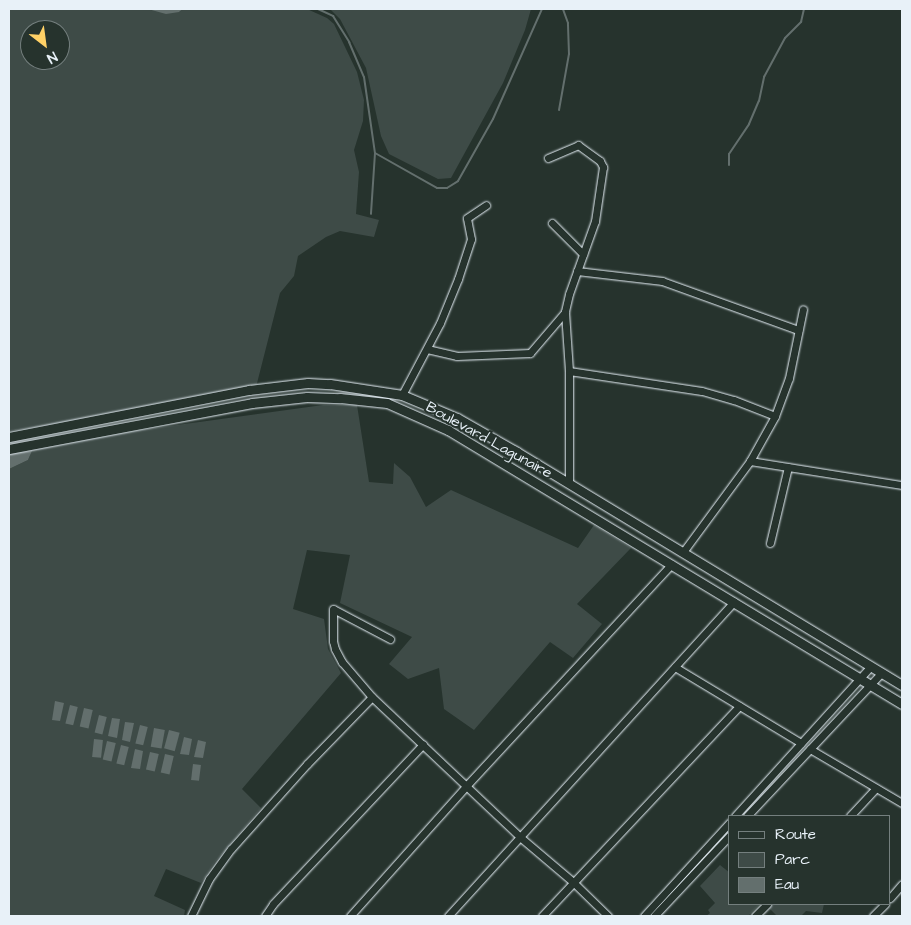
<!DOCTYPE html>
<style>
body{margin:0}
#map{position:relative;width:911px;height:925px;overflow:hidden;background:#26332d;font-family:"Architects Daughter",sans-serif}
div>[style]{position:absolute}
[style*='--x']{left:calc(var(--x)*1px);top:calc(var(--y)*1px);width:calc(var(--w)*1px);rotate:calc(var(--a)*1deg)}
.green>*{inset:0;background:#3e4b47}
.water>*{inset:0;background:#636f6d;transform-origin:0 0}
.stream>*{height:2px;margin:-1px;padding:0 1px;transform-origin:1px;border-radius:1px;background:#636f6d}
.roads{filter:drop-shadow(0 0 1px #e8f1f8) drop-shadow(0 0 1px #e8f1f8)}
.minor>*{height:7px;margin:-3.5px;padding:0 3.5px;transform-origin:3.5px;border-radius:3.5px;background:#26332d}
.major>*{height:9px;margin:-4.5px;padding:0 4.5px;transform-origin:4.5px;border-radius:4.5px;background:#26332d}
span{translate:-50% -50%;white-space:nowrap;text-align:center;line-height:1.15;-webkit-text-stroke:4px #26332d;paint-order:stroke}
.street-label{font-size:15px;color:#e8f1f8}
.frame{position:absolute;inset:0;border:10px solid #e8f1f8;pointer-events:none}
.legend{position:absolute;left:728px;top:815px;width:162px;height:90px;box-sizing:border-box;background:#26332d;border:1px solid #747f7e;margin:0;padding:6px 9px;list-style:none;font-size:15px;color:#e8f1f8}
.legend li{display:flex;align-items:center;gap:10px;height:25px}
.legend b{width:25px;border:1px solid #747f7e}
.north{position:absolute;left:20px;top:20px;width:50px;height:50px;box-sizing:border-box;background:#26332d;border:1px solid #747f7e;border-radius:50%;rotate:150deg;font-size:14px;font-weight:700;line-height:20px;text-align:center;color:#e8f1f8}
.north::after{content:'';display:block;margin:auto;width:18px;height:22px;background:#ffd166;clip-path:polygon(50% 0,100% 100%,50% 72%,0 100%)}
</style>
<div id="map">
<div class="green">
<div style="clip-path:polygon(evenodd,9px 9px,148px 9px,179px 12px,183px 9px,307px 9px,327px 18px,334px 24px,357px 72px,364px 100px,363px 121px,354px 150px,359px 172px,356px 214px,379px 220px,374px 237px,340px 231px,326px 237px,298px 256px,294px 276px,280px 293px,254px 395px,9px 431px,9px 9px,30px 30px,60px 30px,60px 60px,30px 60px,30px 30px)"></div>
<div style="clip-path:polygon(330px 9px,531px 9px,525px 30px,503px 83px,451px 178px,438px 179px,389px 154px,381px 136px,366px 68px,340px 19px)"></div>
<div style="clip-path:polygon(323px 405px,357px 405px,369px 482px,393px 484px,394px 463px,410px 477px,426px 507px,451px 490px,578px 548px,594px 525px,631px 548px,577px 604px,602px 624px,573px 658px,550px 642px,474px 730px,444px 709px,439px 668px,408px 679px,389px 664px,412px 637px,340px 603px,350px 555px,307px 550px,293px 609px,324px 619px,328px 649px,341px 673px,242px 789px,261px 808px,215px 862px,201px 883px,166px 869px,154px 896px,185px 910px,184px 916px,9px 916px,9px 469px,28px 460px,32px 451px,11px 452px,9px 448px)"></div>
<div style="clip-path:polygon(720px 865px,730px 873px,730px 904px,760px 904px,748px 916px,706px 916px,710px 913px,708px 910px,715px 903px,700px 886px)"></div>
<div style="clip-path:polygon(773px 904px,824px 904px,822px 913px,806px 911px,801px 916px,777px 916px,769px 908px)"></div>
</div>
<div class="water">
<div style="clip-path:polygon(148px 9px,183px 9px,179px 12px,166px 14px)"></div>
<div style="clip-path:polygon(32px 451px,28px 460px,9px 469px,9px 453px)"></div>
<div style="clip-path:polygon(55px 701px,64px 703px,60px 721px,52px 720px)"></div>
<div style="left:70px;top:705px;width:8px;height:19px;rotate:14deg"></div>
<div style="left:84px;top:708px;width:9px;height:19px;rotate:13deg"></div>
<div style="left:99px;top:715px;width:8px;height:18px;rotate:14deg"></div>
<div style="clip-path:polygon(112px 718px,120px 719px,117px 738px,108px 736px)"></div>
<div style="clip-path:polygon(125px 722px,134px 723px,130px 742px,122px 740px)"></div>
<div style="left:140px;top:725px;width:8px;height:19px;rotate:14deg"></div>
<div style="left:154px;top:728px;width:11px;height:19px;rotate:10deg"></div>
<div style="left:169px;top:730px;width:11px;height:19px;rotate:15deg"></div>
<div style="clip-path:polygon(184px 737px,192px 739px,189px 755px,180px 754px)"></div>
<div style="left:94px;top:739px;width:9px;height:18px;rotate:6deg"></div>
<div style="clip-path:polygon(198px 740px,206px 742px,203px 758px,194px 757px)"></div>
<div style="left:107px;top:741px;width:9px;height:19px;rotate:13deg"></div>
<div style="left:121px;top:745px;width:8px;height:19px;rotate:14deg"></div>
<div style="clip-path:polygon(135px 749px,143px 751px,140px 769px,131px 768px)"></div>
<div style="left:150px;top:752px;width:9px;height:18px;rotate:13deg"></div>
<div style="left:165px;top:754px;width:9px;height:19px;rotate:13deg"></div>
<div style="left:193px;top:764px;width:8px;height:16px;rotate:7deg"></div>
</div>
<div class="stream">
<div style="--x:318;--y:9;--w:17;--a:25"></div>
<div style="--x:333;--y:16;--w:31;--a:58"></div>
<div style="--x:349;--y:42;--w:38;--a:67"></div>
<div style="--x:364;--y:77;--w:77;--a:81.8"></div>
<div style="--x:375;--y:153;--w:61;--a:93.8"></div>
<div style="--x:559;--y:110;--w:57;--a:-79.9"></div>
<div style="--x:569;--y:54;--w:31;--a:-92"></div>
<div style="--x:568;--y:23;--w:15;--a:-110"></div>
<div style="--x:375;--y:153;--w:71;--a:29.4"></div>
<div style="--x:437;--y:188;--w:10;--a:0"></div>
<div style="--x:447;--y:188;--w:13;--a:-32"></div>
<div style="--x:458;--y:181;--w:71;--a:-60.6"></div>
<div style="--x:493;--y:119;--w:120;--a:-66"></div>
<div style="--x:729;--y:165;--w:11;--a:-90"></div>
<div style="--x:729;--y:154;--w:36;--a:-56"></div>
<div style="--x:749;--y:124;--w:25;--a:-67"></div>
<div style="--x:759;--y:101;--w:25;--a:-78"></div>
<div style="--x:764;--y:77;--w:44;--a:-61.7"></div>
<div style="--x:785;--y:38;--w:23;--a:-45"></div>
<div style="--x:801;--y:22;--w:13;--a:-77"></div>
</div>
<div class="roads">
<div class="minor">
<div style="--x:548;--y:158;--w:33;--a:-23"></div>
<div style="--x:578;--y:145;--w:27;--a:36"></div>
<div style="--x:600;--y:161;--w:7;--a:63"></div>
<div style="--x:603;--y:167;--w:55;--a:98.4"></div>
<div style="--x:595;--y:221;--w:77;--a:109.6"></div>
<div style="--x:569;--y:294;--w:18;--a:103"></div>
<div style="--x:565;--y:312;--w:59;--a:86.1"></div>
<div style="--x:569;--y:371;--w:112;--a:90"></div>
<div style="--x:552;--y:223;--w:44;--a:45"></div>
<div style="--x:577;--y:271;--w:86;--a:6.7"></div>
<div style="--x:662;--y:281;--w:145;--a:19.8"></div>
<div style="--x:427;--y:349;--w:31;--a:13"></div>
<div style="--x:457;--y:356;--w:73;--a:-2.4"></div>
<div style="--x:530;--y:353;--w:54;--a:-49.5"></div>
<div style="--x:569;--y:371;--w:134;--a:8.6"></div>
<div style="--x:702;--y:391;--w:33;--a:16"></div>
<div style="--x:734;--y:400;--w:44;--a:21.3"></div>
<div style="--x:402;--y:395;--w:81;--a:-62.2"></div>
<div style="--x:440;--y:323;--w:48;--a:-67.8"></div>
<div style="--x:458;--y:279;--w:42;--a:-72"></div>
<div style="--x:471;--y:239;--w:21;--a:-101"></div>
<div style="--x:467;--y:218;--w:23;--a:-34"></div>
<div style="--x:750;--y:461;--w:154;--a:9"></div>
<div style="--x:770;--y:543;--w:78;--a:-76.7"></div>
<div style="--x:683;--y:552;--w:113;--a:-53.6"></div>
<div style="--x:750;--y:461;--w:51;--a:-60.9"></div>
<div style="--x:775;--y:416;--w:40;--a:-69.8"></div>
<div style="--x:789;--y:378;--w:70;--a:-78.5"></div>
<div style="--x:390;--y:639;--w:64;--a:-152.2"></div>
<div style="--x:333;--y:609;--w:32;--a:90"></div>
<div style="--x:333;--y:641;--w:8;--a:76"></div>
<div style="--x:335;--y:649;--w:15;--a:62"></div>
<div style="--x:342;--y:662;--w:46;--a:49.4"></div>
<div style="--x:372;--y:697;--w:204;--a:43.4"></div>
<div style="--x:520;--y:837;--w:70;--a:40.3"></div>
<div style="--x:573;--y:882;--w:49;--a:44.2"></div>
<div style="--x:675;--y:667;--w:147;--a:31.1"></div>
<div style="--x:810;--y:749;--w:107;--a:30.4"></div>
<div style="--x:735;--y:816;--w:202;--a:-47.8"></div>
<div style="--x:747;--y:816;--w:197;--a:-46.8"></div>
<div style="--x:850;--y:816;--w:38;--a:-47"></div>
<div style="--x:890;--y:898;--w:18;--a:-49"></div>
<div style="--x:191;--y:916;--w:41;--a:-64.1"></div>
<div style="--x:209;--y:879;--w:37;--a:-54"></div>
<div style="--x:231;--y:849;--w:114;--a:-48.2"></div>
<div style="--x:307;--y:764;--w:93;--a:-45.9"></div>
<div style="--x:265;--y:916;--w:14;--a:-56"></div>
<div style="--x:273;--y:904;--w:219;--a:-46.8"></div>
<div style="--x:350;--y:916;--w:176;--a:-48.2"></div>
<div style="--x:467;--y:785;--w:301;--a:-47.2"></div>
<div style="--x:448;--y:916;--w:425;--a:-47.7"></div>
<div style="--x:542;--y:916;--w:288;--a:-46.8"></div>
<div style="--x:644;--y:916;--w:127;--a:-47.5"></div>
<div style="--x:654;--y:916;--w:111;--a:-46.8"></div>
<div style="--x:755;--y:916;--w:17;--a:-45"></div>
<div style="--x:873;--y:916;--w:17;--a:-45"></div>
</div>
<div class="major">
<div style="--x:9;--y:437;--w:245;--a:-11.1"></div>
<div style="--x:249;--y:390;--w:59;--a:-6.8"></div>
<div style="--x:308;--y:383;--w:22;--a:3"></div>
<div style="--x:330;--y:384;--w:73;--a:8.7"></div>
<div style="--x:402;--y:395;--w:60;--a:22.7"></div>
<div style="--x:457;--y:418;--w:69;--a:29.5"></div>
<div style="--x:517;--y:452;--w:450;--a:31.2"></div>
<div style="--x:9;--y:449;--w:247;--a:-10.7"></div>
<div style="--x:252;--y:403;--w:55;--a:-6.2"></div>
<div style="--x:307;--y:397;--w:33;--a:2"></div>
<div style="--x:340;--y:398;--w:47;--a:6.1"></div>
<div style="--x:387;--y:403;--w:67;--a:23.9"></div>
<div style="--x:448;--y:430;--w:530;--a:31.11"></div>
</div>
</div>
<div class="street-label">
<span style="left:489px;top:440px;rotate:29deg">Boulevard Lagunaire</span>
</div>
<div class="frame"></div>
<ul class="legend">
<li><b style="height:6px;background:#26332d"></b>Route</li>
<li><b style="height:14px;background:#3e4b47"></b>Parc</li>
<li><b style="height:14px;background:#636f6d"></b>Eau</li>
</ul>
<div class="north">N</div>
</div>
